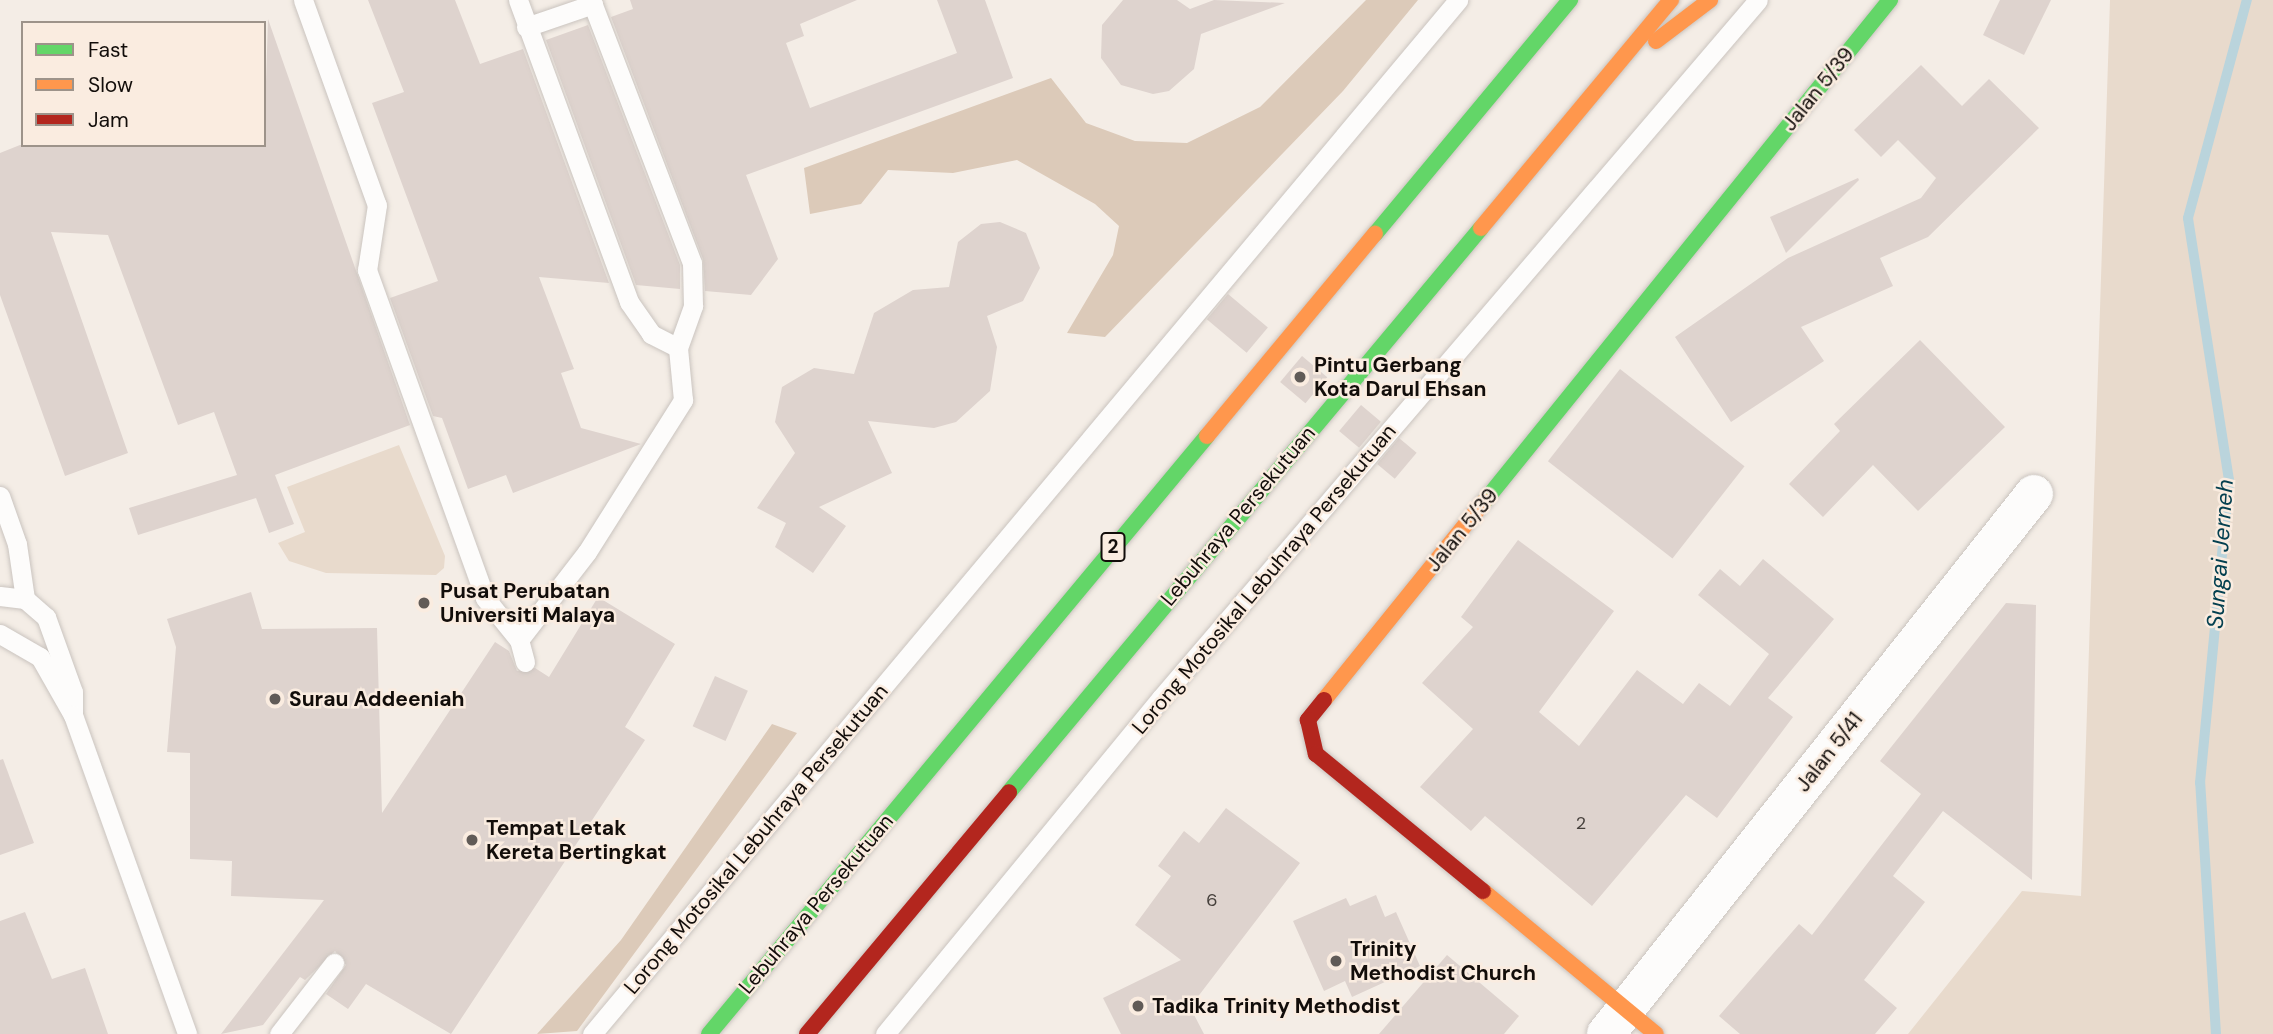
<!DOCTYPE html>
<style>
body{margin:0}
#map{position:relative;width:2273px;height:1034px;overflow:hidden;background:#f4ede6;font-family:"DM Sans",sans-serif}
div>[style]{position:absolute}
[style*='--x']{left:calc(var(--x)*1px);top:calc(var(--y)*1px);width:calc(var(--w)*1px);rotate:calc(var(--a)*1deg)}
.green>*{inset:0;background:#e8dacc}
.forest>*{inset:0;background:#dccab9}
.stream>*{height:10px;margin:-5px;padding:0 5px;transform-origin:5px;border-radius:5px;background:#bad4dc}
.building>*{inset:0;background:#ded3ce;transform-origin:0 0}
.roads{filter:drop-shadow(0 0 2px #cac4bf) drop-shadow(0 0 2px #cac4bf)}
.lane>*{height:19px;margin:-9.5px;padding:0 9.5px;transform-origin:9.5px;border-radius:9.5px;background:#fdfcfb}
.street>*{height:38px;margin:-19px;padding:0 19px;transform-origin:19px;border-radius:19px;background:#fdfcfb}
.fast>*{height:16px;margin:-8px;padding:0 8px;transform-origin:8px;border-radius:8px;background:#63d668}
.slow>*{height:16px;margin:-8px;padding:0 8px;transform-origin:8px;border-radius:8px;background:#ff974d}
.jam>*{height:16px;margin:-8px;padding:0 8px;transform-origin:8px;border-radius:8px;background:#b3261e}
.dots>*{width:19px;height:19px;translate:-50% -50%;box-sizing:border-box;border:4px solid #faece0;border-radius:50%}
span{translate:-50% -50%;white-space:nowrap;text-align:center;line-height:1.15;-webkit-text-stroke:5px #faece0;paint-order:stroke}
.number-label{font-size:18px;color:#46403c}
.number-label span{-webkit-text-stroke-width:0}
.shield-label span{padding:2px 5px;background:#faece0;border:2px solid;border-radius:5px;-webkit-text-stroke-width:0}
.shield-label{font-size:19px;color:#120d0a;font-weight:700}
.street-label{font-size:21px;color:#120d0a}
.poi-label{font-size:21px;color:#120d0a;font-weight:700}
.left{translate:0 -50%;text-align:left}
.water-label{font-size:23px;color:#044050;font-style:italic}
.legend{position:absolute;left:21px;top:21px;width:245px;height:126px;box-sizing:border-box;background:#faece0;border:2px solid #9d938a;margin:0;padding:9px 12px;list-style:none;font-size:21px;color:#120d0a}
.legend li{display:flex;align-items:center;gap:14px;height:35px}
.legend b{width:35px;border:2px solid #9d938a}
</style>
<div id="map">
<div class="green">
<div style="clip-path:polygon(2110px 0,2273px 0,2273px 1034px,1908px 1034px,2022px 891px,2081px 896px)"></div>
<div style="clip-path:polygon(399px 445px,445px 556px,444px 568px,436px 575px,326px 573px,289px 561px,278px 543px,305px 532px,287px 487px)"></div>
</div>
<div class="forest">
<div style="clip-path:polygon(1366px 0,1418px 0,1343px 91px,1105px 337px,1067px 333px,1113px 255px,1119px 226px,1095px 204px,1017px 160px,953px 173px,888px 170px,861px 204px,810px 214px,804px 168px,1051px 78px,1086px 123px,1135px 141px,1187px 143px,1260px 107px)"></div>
<div style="clip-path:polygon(772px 724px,797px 733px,577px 1031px,537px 1034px,621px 940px)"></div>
</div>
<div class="stream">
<div style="--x:2216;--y:1034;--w:252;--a:-93.6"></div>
<div style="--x:2200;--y:783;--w:304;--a:-84.5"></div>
<div style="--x:2229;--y:480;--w:265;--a:-98.9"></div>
<div style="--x:2188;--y:218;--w:226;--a:-74.9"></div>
</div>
<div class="building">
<div style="clip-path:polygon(368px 0,455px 0,480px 64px,523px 49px,609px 283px,539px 277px,574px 369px,561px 373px,581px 428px,641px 444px,513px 493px,506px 475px,468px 489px,442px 418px,433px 416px,390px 298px,438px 281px,372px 103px,404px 92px)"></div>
<div style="clip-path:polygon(630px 0,857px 0,800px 24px,804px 36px,786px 43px,810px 108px,957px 53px,937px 0,985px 0,1013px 78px,746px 175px,778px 259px,751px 295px,705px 291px,703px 259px,611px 17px,633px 9px)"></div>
<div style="clip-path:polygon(1123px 0,1177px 0,1190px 9px,1214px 0,1285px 3px,1201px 34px,1194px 69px,1169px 91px,1153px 94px,1121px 85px,1101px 58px,1102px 25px)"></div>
<div style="clip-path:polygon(2000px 0,2051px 0,2024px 55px,1983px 35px)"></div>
<div style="clip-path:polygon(268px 19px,410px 425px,275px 475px,294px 524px,269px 533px,256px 498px,138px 535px,129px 508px,237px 475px,214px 412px,178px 425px,108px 235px,51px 232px,128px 453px,65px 476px,0 295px,0 153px,20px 145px,264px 145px)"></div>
<div style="clip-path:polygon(588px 25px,680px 265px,680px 289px,636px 285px,546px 40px)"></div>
<div style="clip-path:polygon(1921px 65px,1962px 106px,1989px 79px,2039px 128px,1928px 237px,1880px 258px,1893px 286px,1801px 327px,1824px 361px,1731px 422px,1675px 337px,1788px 258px,1921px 198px,1936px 178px,1898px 140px,1881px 157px,1854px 130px)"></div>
<div style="clip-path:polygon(1858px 178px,1859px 180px,1786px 253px,1770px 217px)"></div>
<div style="clip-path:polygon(1000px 222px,1026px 233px,1040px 268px,1023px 301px,987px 316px,997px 347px,990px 391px,956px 422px,934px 428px,868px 421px,892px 473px,819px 507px,846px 526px,813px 573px,775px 547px,786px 523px,757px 508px,795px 453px,775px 422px,782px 387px,814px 368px,854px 374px,874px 313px,913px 290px,949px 287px,958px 242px,981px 224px)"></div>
<div style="left:1228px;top:294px;width:52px;height:33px;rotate:40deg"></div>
<div style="clip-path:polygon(1920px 340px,2005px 427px,1918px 511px,1873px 465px,1823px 517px,1789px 484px,1840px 431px,1834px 424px)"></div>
<div style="left:1302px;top:356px;width:33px;height:34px;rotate:40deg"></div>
<div style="left:1620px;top:369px;width:158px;height:117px;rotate:38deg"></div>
<div style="left:1361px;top:405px;width:26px;height:34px;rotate:40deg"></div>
<div style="left:1399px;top:438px;width:23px;height:34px;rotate:40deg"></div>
<div style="clip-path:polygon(1518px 540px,1614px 611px,1539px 712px,1579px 746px,1637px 670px,1683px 704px,1699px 683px,1730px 706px,1769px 654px,1698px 595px,1720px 569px,1740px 586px,1763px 559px,1834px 619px,1768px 698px,1793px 717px,1717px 818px,1686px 795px,1592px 906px,1485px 816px,1471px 831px,1420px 787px,1473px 729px,1422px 683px,1473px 627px,1461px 617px)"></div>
<div style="clip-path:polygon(251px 592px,262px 629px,377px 628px,382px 813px,495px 642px,509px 651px,517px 671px,535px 668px,549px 677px,598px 597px,675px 644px,625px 727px,645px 740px,451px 1034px,366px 984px,348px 1009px,326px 994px,346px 965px,335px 951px,305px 980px,300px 977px,263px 1025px,221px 1034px,324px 900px,231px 896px,232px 861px,190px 859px,190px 753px,167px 752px,176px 647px,167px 619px)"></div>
<div style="clip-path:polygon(2006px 603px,2036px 605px,2032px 880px,1943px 811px,1893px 876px,1925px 902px,1864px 980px,1897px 1008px,1875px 1034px,1740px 1034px,1719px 1016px,1799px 924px,1812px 935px,1921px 794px,1880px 761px)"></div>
<div style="left:715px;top:676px;width:36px;height:55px;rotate:24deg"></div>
<div style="clip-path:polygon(3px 759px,34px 843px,0 855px,0 760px)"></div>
<div style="clip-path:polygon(1226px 808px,1300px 863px,1190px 1007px,1204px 1034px,1121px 1034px,1103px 998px,1181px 960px,1135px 925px,1171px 876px,1158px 866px,1184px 831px,1199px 843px)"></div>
<div style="clip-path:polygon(1376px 895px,1385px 917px,1396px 912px,1420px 966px,1352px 997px,1345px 981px,1324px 991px,1293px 921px,1346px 898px,1350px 906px)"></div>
<div style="clip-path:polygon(25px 912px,52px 979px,85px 968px,108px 1034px,0 1034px,0 921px)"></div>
<div style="clip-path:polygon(1447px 955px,1519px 1016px,1504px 1034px,1379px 1034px)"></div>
</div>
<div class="roads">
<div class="lane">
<div style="--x:303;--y:0;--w:218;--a:70.2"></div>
<div style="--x:377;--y:205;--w:66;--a:98.7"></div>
<div style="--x:367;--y:270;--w:349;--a:70.2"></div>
<div style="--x:485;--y:598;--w:54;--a:51"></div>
<div style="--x:518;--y:0;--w:322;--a:69.8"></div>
<div style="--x:629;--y:302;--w:39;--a:55"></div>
<div style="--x:651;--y:334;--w:30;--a:27"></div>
<div style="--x:678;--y:348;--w:45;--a:-70.3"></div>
<div style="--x:693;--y:306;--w:43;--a:-91.3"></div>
<div style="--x:692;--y:263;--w:282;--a:-111"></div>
<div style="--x:526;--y:27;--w:71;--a:-18.9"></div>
<div style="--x:0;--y:496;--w:51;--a:70.5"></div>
<div style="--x:17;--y:544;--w:56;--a:81.7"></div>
<div style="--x:0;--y:596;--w:25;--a:7"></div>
<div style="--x:25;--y:599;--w:28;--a:41"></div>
<div style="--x:46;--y:617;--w:80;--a:70.2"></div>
<div style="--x:73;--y:692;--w:23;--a:90"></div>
<div style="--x:0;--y:634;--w:46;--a:29.9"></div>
<div style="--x:40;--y:657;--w:67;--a:60.4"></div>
<div style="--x:73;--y:715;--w:339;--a:70.3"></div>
<div style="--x:525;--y:662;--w:23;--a:-105"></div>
<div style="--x:519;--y:640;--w:111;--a:-52.3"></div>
<div style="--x:587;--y:552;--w:180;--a:-57.7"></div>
<div style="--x:683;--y:400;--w:52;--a:-95.5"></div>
<div style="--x:279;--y:1034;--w:90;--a:-52.2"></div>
<div style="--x:592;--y:1034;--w:1349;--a:-50.05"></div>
<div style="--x:885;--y:1034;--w:435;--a:-50.6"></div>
<div style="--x:1161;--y:698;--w:918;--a:-49.46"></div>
</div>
<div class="street">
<div style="--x:1606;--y:1034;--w:689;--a:-51.6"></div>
</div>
<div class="fast">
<div style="--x:1375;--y:234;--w:305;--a:-50.2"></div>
<div style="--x:1484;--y:502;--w:646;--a:-51.04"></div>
<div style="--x:1009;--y:792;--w:735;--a:-50.07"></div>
<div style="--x:709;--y:1034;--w:778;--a:-50.21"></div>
</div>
<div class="slow">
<div style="--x:1656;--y:41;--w:68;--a:-37.2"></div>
<div style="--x:1481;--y:228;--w:297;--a:-50.2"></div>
<div style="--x:1207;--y:436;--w:263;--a:-50.3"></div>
<div style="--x:1324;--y:700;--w:255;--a:-51.1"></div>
<div style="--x:1483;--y:891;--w:224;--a:39.6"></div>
</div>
<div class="jam">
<div style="--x:1324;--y:700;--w:26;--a:129"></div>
<div style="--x:1308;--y:720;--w:35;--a:77"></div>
<div style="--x:1316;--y:754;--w:216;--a:39.4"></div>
<div style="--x:807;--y:1034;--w:315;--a:-50.1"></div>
</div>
</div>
<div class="dots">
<div style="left:1300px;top:377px;background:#615b57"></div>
<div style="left:424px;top:603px;background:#615b57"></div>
<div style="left:275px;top:699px;background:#615b57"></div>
<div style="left:472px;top:840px;background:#615b57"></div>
<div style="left:1336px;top:961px;background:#615b57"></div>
<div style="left:1138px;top:1006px;background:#615b57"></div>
</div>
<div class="number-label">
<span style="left:1581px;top:823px">2</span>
<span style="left:1212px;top:900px">6</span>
</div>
<div class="shield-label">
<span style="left:1113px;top:547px">2</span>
</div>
<div class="street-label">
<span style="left:1818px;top:89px;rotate:-51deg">Jalan 5/39</span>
<span style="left:1238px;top:516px;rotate:-50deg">Lebuhraya Persekutuan</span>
<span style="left:1462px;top:530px;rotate:-51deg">Jalan 5/39</span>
<span style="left:1264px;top:579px;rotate:-50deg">Lorong Motosikal Lebuhraya Persekutuan</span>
<span style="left:1829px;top:752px;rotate:-52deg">Jalan 5/41</span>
<span style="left:756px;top:839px;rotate:-50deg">Lorong Motosikal Lebuhraya Persekutuan</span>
<span style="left:816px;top:904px;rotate:-50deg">Lebuhraya Persekutuan</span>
</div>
<div class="poi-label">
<span class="left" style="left:1314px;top:377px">Pintu Gerbang<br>Kota Darul Ehsan</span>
<span class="left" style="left:440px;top:603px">Pusat Perubatan<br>Universiti Malaya</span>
<span class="left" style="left:289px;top:699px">Surau Addeeniah</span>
<span class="left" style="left:486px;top:840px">Tempat Letak<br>Kereta Bertingkat</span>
<span class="left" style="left:1350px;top:961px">Trinity<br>Methodist Church</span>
<span class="left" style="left:1152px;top:1006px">Tadika Trinity Methodist</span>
</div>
<div class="water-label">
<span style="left:2220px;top:554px;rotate:-86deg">Sungai Jerneh</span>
</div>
<ul class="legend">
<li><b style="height:9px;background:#63d668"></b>Fast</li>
<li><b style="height:9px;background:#ff974d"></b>Slow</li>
<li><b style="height:9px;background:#b3261e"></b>Jam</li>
</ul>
</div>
